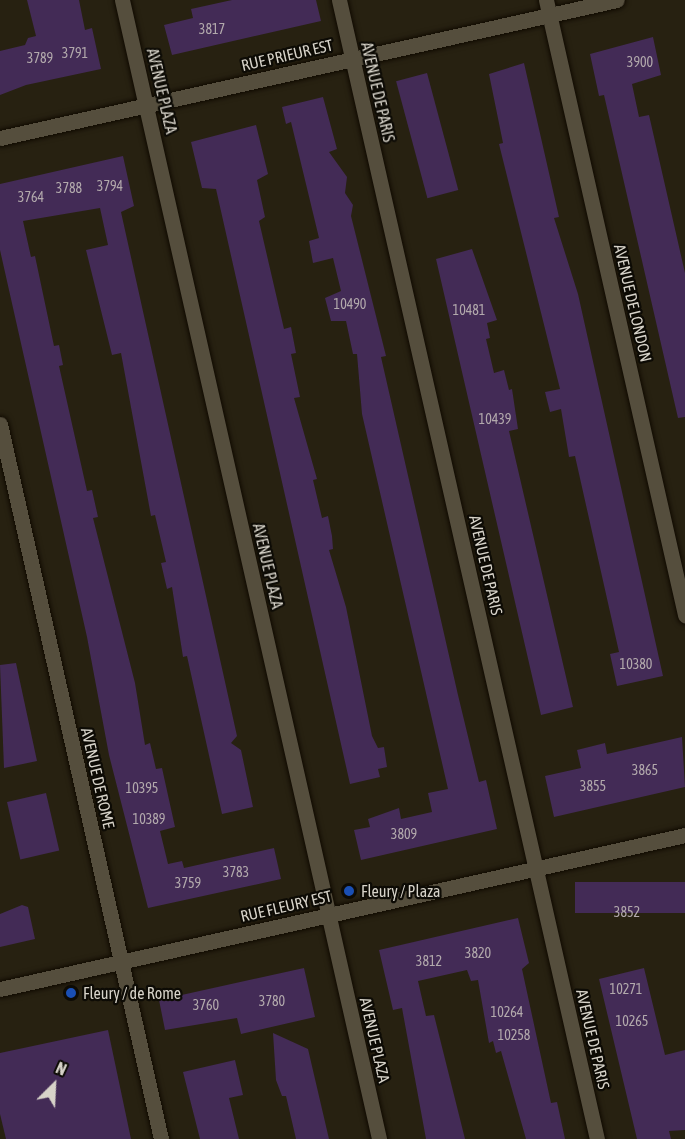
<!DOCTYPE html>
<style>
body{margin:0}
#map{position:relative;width:685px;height:1139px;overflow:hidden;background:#272111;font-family:"Asap Condensed",sans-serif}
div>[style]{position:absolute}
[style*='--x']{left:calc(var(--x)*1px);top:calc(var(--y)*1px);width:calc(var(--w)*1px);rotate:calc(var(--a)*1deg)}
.building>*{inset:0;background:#432b56;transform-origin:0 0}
.roads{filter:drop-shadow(0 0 2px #100a01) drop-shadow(0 0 2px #100a01)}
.minor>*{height:15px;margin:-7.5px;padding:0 7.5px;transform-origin:7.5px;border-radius:7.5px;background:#554e3d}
.tertiary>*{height:15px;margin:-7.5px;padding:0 7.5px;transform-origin:7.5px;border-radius:7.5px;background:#554e3d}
.dots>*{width:16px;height:16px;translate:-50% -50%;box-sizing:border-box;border:3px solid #0d0b05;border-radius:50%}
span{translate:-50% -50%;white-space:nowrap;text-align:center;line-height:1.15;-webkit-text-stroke:4.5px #0d0b05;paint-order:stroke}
.number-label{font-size:14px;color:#b2a9ac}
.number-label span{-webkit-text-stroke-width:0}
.street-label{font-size:16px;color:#d7d3c9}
.poi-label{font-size:16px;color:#d7d3c9}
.left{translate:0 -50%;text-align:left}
.north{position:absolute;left:24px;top:1055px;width:60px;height:60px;-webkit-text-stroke:4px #0d0b05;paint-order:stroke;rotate:24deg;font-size:16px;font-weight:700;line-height:24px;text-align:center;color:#d7d3c9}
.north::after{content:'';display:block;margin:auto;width:21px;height:27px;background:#d7d3c9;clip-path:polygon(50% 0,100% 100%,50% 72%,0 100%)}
</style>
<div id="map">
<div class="building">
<div style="clip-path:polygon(27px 0,79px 0,85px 30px,92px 28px,101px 69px,26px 85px,0 95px,0 51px,25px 45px,28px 38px,36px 36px)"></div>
<div style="clip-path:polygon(232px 0,316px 0,321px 21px,172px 55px,164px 25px,193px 18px,191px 9px)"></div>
<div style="clip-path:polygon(653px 37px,661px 75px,632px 84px,639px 117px,649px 115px,685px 273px,685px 417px,678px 418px,604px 95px,599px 96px,590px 54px)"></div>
<div style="clip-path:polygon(524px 63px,559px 217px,554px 218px,578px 294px,663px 676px,617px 686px,610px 654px,619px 652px,575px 456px,569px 457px,561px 409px,550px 412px,545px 392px,560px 389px,499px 144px,503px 143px,489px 74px)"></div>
<div style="left:427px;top:73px;width:121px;height:32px;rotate:75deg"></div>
<div style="clip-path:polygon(323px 97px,337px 149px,329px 152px,347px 177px,345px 193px,353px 205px,351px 216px,386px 356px,381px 357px,458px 695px,479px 782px,486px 780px,497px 829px,361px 860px,354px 830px,370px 827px,368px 819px,399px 808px,401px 819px,432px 812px,428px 793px,448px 789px,362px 414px,357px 354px,353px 354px,346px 321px,331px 321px,325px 298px,341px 291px,333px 258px,313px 263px,309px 241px,319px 238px,291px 122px,286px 124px,282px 107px)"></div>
<div style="clip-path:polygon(256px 125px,268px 174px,257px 180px,265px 217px,259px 221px,284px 329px,291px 327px,296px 353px,291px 354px,300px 397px,294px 398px,317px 479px,313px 480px,322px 518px,328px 516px,332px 536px,333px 549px,329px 550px,346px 607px,372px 736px,378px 748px,384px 747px,387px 767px,378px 769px,380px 777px,350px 784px,216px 189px,202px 188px,191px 142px)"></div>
<div style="clip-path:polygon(123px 156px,134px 206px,121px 212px,237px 736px,231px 743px,241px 750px,253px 807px,222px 814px,187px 656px,183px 657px,172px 587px,167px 589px,161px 563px,166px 562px,155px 515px,151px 516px,121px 353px,112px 355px,86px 250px,108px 245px,100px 208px,23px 221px,31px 257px,35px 256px,54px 346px,59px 345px,63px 365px,59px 366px,87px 491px,92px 490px,98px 517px,93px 518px,135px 683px,145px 745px,150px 743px,156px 769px,162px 768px,175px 827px,160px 831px,168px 864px,182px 861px,184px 868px,274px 848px,281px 879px,148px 908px,109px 755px,87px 637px,0 250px,0 184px)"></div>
<div style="clip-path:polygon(472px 249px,497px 320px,487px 323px,490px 338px,486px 339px,494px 373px,504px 370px,509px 390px,512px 389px,518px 429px,509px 431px,573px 707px,541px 715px,436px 259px)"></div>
<div style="clip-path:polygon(16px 663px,37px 761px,4px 768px,0 665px)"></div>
<div style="clip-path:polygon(682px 737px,685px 787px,554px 817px,545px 776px,581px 768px,577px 750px,605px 743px,607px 754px)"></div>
<div style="left:46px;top:793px;width:59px;height:40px;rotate:77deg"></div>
<div style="left:685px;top:882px;width:31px;height:110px;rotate:90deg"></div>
<div style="clip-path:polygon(22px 905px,28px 907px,35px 939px,0 947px,0 914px)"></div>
<div style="clip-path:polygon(518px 918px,529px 963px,522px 969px,551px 1103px,557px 1102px,565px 1139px,526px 1139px,501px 1051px,496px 1053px,493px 1041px,489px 1043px,478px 980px,471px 981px,467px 970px,418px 981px,426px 1016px,434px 1015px,465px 1139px,426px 1139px,402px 1008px,393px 1010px,379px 950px)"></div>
<div style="clip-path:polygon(304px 968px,315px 1017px,241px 1034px,237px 1018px,165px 1030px,159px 1000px)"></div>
<div style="clip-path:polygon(644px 968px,665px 1055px,685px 1050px,685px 1130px,669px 1131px,671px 1139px,637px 1139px,599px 979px)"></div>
<div style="clip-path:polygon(108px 1030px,131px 1139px,6px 1139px,0 1114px,0 1053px)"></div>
<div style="clip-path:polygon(273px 1033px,308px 1049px,329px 1139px,296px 1139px,286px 1096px,282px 1096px,276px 1080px)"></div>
<div style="clip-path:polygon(235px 1060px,243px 1095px,229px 1098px,239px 1139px,200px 1139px,183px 1072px)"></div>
</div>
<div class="roads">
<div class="minor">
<div style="--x:122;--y:0;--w:1168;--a:77.28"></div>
<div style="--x:339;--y:0;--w:1168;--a:77.24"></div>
<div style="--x:546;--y:0;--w:631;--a:77.26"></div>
<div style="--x:0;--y:138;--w:632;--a:-12.61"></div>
<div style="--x:0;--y:424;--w:733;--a:77.31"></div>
</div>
<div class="tertiary">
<div style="--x:0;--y:989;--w:702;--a:-12.67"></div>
</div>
</div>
<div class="dots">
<div style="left:349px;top:891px;background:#1a4fb4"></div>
<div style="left:71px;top:993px;background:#1a4fb4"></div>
</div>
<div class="number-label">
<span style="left:212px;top:29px">3817</span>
<span style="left:75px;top:53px">3791</span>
<span style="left:40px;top:58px">3789</span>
<span style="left:640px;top:62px">3900</span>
<span style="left:110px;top:186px">3794</span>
<span style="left:69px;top:188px">3788</span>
<span style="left:31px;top:197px">3764</span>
<span style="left:350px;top:304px">10490</span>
<span style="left:469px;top:310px">10481</span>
<span style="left:495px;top:419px">10439</span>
<span style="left:636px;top:664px">10380</span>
<span style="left:645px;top:770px">3865</span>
<span style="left:593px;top:786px">3855</span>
<span style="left:142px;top:788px">10395</span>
<span style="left:149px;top:819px">10389</span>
<span style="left:404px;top:834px">3809</span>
<span style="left:236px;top:872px">3783</span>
<span style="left:188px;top:883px">3759</span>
<span style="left:627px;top:912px">3852</span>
<span style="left:478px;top:953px">3820</span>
<span style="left:429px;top:961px">3812</span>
<span style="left:626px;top:989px">10271</span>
<span style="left:272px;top:1001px">3780</span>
<span style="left:206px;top:1005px">3760</span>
<span style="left:507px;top:1012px">10264</span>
<span style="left:632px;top:1021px">10265</span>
<span style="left:514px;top:1035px">10258</span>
</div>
<div class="street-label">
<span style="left:287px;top:55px;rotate:-13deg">RUE PRIEUR EST</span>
<span style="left:162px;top:91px;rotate:77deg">AVENUE PLAZA</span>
<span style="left:378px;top:92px;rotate:77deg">AVENUE DE PARIS</span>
<span style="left:633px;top:303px;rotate:77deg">AVENUE DE LONDON</span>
<span style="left:486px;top:565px;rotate:77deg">AVENUE DE PARIS</span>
<span style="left:268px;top:566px;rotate:77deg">AVENUE PLAZA</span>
<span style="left:98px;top:778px;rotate:77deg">AVENUE DE ROME</span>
<span style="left:286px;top:906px;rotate:-13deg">RUE FLEURY EST</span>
<span style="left:593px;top:1039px;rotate:77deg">AVENUE DE PARIS</span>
<span style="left:375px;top:1040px;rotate:77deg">AVENUE PLAZA</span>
</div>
<div class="poi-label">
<span class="left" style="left:361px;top:891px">Fleury / Plaza</span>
<span class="left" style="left:83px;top:993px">Fleury / de Rome</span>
</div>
<div class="north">N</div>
</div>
